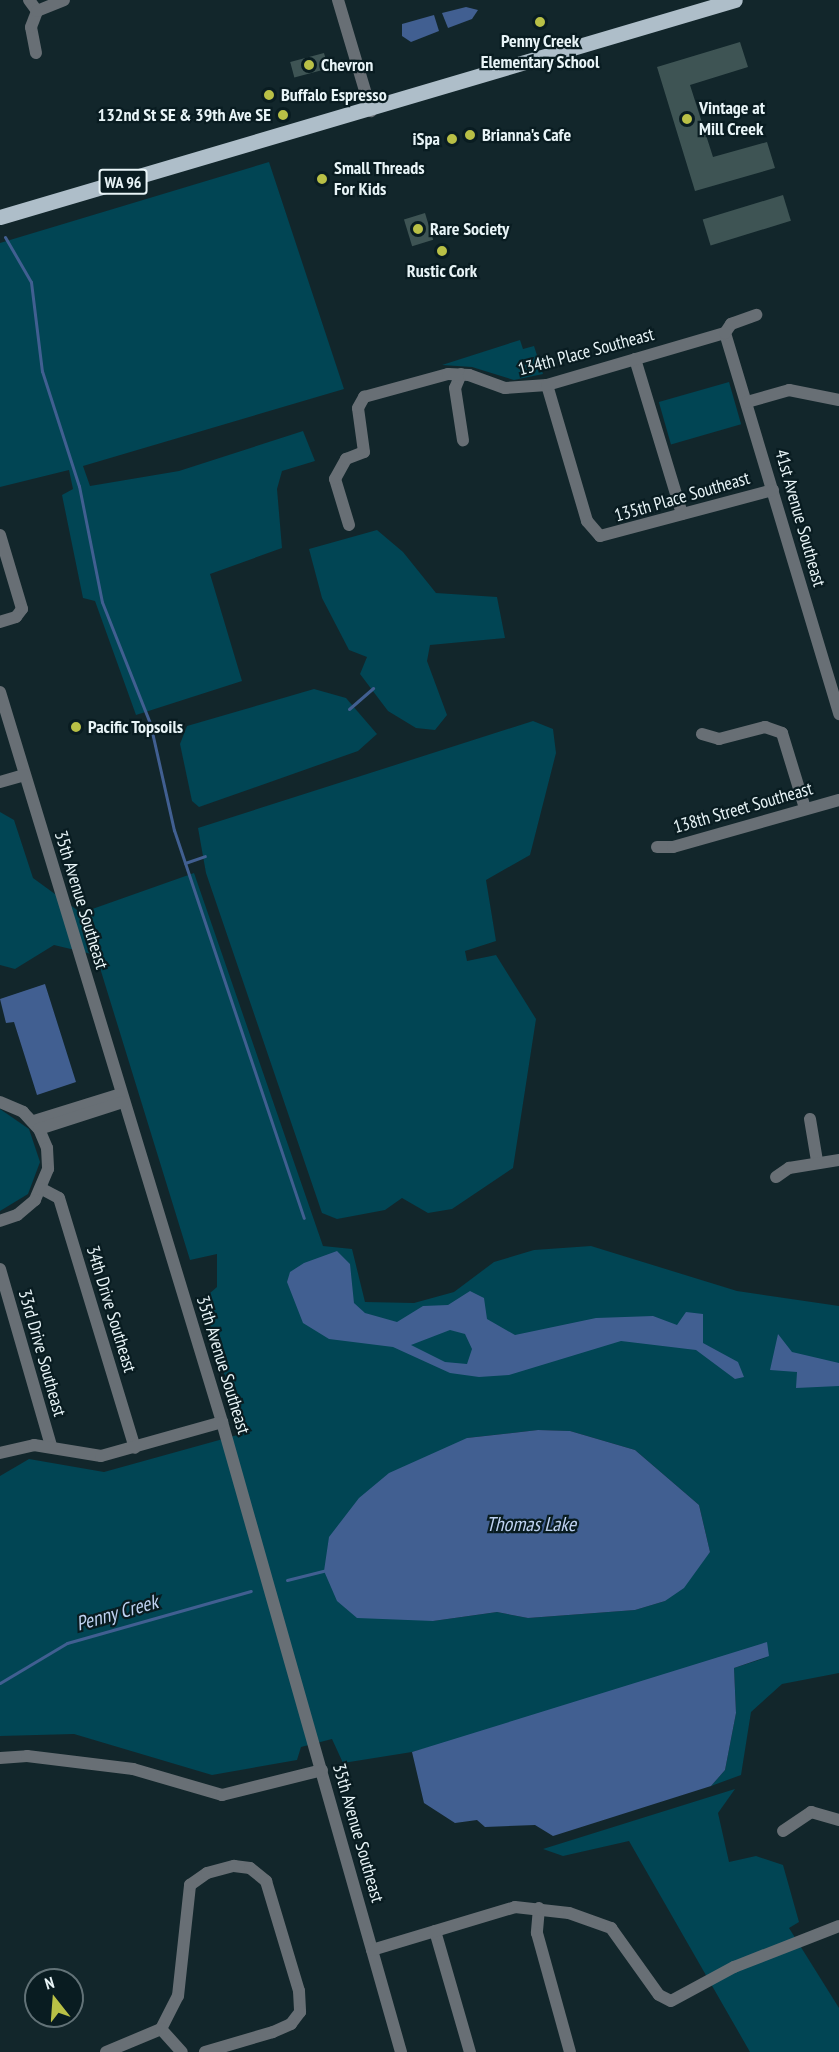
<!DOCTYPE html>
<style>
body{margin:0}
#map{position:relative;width:839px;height:2052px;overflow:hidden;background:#12262b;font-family:"PT Sans Narrow",sans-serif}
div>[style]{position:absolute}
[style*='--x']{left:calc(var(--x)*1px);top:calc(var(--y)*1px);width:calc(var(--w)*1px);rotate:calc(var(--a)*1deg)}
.green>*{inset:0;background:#014554;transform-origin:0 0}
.water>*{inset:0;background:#415f91}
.stream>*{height:3px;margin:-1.5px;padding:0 1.5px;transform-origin:1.5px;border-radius:1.5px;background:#415f91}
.building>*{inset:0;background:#3e5454;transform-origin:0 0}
.minor>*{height:12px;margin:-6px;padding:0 6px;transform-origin:6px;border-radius:6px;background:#686f75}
.major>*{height:15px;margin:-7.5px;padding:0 7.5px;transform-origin:7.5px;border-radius:7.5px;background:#aebec9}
.dots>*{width:16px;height:16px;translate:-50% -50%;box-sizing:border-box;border:3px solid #091c21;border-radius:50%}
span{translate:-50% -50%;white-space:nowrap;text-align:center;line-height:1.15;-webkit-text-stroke:4.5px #091c21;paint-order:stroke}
.shield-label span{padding:2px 4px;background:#091c21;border:2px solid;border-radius:4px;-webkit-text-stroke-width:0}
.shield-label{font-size:16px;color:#e8f4f7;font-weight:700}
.poi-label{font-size:18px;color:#e8f4f7;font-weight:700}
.left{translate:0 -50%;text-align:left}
.right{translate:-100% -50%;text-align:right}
.street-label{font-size:18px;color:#e8f4f7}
.water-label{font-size:20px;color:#bfd2f1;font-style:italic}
.north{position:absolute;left:24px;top:1968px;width:60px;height:60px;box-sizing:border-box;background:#091c21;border:2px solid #627277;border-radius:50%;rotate:343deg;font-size:16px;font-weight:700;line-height:24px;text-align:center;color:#e8f4f7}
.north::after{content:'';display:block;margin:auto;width:21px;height:27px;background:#b9c046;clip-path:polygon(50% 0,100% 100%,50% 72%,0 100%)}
</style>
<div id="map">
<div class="green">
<div style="clip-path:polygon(269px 162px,344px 389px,83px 466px,90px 486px,179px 471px,303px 431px,315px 461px,282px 471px,277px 489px,282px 548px,210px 574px,242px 681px,136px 715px,95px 601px,83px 598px,62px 495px,73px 489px,69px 470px,0 487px,0 243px)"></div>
<div style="clip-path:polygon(520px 340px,523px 349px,534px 346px,543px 374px,514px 380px,472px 367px,442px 365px)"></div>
<div style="left:729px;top:382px;width:44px;height:73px;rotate:74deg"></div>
<div style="clip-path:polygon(377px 530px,403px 552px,436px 593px,497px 597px,505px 638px,430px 645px,427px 661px,447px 715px,435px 730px,416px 728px,388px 711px,360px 674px,367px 657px,349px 650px,322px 598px,309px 549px)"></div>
<div style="clip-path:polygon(314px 689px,346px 698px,377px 734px,358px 751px,199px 807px,192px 801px,180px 744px,187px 726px)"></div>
<div style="clip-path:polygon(533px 721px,553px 729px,556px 753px,530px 855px,486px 880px,496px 941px,465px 951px,467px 961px,496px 955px,536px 1019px,513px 1168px,452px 1209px,428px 1213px,402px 1198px,385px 1210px,337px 1219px,322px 1213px,206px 873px,198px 828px)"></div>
<div style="clip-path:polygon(evenodd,0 812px,14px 820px,33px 878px,81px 913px,194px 873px,323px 1246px,352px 1249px,365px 1302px,414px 1303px,454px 1292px,494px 1262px,534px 1250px,591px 1246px,737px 1291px,839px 1306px,839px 1673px,782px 1684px,751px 1712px,741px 1775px,711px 1786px,725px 1770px,736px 1713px,734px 1668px,768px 1657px,412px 1752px,343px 1763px,332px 1739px,301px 1747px,297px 1760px,212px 1775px,74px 1734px,0 1736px,0 1476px,29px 1459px,104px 1472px,241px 1434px,203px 1299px,217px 1287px,217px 1254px,190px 1260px,96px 955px,54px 945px,15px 969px,0 965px,0 812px,538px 1430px,570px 1431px,635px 1450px,699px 1505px,710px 1552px,665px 1601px,635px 1610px,528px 1618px,497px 1612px,433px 1621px,467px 1438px,538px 1430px)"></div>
<div style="clip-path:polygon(0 1109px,29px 1129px,40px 1162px,28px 1194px,0 1211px)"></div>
<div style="clip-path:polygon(735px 1789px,718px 1813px,729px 1862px,756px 1856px,783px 1865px,799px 1922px,789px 1928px,839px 2008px,839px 2052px,750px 2052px,629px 1841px,563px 1856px,543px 1849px)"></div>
</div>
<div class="water">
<div style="clip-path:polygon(466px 7px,478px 10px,472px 19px,448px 28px,442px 13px)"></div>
<div style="clip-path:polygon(434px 15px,439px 31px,411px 42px,402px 36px,402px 24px)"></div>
<div style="clip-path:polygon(45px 984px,76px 1082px,37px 1095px,14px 1022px,6px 1023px,0 999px)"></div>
<div style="clip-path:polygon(evenodd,337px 1251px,350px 1264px,354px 1303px,365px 1313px,397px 1322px,423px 1306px,448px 1305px,470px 1291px,484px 1298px,487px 1319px,515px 1335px,596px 1318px,653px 1316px,677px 1325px,686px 1312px,703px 1314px,703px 1343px,738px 1362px,744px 1377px,735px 1379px,696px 1350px,621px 1341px,509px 1375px,479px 1377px,450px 1373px,393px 1347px,329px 1339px,303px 1323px,287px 1282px,290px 1272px,304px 1263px,337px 1251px,450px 1330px,465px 1334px,472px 1349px,467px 1364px,445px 1362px,411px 1345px,450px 1330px)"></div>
<div style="clip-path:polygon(778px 1334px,792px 1352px,839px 1363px,839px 1386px,796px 1388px,797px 1372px,770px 1370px)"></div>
<div style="clip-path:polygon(538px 1430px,570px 1431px,635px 1450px,699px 1505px,710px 1552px,684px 1588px,665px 1601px,635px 1610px,528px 1618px,497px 1612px,433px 1621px,357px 1618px,337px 1601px,324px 1571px,329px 1537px,359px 1498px,389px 1473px,467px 1438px)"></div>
<div style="clip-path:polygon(767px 1642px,769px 1656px,734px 1668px,736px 1713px,725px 1770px,711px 1786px,553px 1836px,535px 1825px,485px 1827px,477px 1820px,455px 1823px,424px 1803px,412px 1752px)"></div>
</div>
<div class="stream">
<div style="--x:5;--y:237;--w:52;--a:60"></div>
<div style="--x:31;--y:282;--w:90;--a:83"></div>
<div style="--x:42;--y:371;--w:121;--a:72.2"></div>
<div style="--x:79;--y:486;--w:118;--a:78.8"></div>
<div style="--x:102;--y:602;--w:130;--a:68.4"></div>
<div style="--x:150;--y:723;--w:110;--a:77.4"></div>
<div style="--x:174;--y:830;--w:409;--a:71.5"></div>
<div style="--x:349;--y:709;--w:32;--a:-41"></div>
<div style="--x:185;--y:863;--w:21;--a:-19"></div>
<div style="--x:287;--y:1580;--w:38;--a:-14"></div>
<div style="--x:0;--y:1683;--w:78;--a:-30.8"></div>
<div style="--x:67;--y:1643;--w:191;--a:-15.8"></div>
</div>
<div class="building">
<div style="clip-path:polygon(740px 42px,748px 67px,690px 85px,713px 157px,767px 142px,775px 168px,695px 191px,657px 67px)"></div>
<div style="left:324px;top:53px;width:16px;height:35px;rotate:75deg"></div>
<div style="left:783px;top:195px;width:27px;height:84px;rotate:73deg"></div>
<div style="left:425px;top:213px;width:28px;height:22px;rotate:73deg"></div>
</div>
<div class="minor">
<div style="--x:29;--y:0;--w:14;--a:54"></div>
<div style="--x:338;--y:0;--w:116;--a:73.4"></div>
<div style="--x:36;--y:53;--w:26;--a:-101"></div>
<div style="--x:31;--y:27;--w:17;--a:-69"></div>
<div style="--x:37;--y:11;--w:29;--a:-22"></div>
<div style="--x:725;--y:333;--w:398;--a:73.3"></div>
<div style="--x:635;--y:359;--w:162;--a:73.1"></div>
<div style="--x:461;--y:374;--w:15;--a:113"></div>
<div style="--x:455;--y:388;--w:53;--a:81.3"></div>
<div style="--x:547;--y:385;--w:142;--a:73.6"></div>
<div style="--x:587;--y:521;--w:20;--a:49"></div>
<div style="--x:600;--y:536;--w:179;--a:-14.9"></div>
<div style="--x:747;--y:402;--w:44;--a:-15.9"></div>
<div style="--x:789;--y:390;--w:51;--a:11.3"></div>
<div style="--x:349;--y:525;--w:48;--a:-106.9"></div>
<div style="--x:335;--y:479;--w:23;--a:-61"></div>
<div style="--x:346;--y:459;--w:19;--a:-21"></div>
<div style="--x:364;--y:452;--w:44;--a:-97.8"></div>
<div style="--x:358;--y:408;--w:13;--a:-61"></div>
<div style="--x:364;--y:397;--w:87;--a:-15.3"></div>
<div style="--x:448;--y:374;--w:21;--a:3"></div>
<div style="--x:469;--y:375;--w:38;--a:20"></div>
<div style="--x:505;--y:388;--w:42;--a:-4.1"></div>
<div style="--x:547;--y:385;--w:185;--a:-16.3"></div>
<div style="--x:725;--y:333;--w:11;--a:-56"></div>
<div style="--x:731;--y:324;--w:27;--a:-20"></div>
<div style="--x:0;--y:535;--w:77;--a:73.4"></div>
<div style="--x:22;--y:609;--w:10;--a:127"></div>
<div style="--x:16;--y:617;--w:17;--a:163"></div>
<div style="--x:0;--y:692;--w:763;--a:73.08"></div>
<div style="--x:222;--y:1422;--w:655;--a:74.14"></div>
<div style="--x:702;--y:734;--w:18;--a:16"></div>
<div style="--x:719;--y:739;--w:48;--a:-14.6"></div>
<div style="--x:765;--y:727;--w:18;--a:19"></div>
<div style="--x:782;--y:733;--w:78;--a:73"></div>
<div style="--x:0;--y:782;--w:25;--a:-16"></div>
<div style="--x:657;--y:847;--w:16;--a:0"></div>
<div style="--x:673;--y:847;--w:173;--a:-15.8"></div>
<div style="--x:0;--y:1102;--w:25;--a:23"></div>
<div style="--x:23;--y:1112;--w:23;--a:47"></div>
<div style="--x:39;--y:1129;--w:21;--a:67"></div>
<div style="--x:47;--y:1148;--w:21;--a:87"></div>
<div style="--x:48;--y:1169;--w:34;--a:113"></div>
<div style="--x:35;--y:1200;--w:23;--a:140"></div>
<div style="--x:17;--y:1215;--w:18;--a:161"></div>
<div style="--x:810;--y:1119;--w:43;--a:80.5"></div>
<div style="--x:34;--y:1121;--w:91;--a:-17.2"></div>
<div style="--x:39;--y:1129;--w:88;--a:-17.8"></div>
<div style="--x:776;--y:1177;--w:16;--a:-35"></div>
<div style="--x:789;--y:1168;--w:51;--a:-9.1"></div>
<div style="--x:42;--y:1189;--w:19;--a:28"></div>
<div style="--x:59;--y:1198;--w:261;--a:73.1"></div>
<div style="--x:0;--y:1269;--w:184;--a:73.9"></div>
<div style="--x:0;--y:1453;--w:35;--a:-13"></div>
<div style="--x:34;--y:1445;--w:68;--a:9.3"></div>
<div style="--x:101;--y:1456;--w:126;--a:-15.7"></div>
<div style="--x:0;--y:1758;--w:27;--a:-4"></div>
<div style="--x:27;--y:1756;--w:107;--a:7"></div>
<div style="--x:133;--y:1769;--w:93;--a:16.3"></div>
<div style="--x:222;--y:1795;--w:103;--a:-14"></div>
<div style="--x:783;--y:1831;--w:34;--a:-34"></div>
<div style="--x:811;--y:1812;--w:29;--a:16"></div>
<div style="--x:539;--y:1908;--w:25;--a:95"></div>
<div style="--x:537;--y:1933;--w:123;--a:74.5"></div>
<div style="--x:435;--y:1931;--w:126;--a:73.9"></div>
<div style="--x:372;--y:1950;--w:149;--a:-16.7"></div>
<div style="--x:515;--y:1907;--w:54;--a:6.3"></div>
<div style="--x:569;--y:1913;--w:45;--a:19.7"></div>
<div style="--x:611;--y:1928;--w:82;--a:54.4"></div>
<div style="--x:659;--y:1995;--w:13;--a:27"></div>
<div style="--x:671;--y:2001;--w:72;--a:-28.4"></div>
<div style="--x:734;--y:1967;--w:113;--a:-21.3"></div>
<div style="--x:161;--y:2029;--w:37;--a:-63"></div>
<div style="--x:178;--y:1996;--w:112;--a:-83.8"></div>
<div style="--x:190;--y:1885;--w:21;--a:-35"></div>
<div style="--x:207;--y:1873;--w:28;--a:-15"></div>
<div style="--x:234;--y:1866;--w:16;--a:7"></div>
<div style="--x:250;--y:1868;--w:21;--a:39"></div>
<div style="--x:266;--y:1881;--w:115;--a:73.3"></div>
<div style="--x:299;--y:1991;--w:21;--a:87"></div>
<div style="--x:300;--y:2012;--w:15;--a:127"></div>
<div style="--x:291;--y:2024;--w:20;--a:156"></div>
<div style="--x:273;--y:2032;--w:71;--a:163.6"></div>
<div style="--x:106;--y:2052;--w:60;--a:-22.7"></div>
<div style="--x:161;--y:2029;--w:31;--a:48"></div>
</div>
<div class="major">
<div style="--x:0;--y:217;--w:766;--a:-16.45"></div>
</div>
<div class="dots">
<div style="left:540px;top:22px;background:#b9c046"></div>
<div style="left:309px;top:65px;background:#b9c046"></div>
<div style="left:269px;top:95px;background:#b9c046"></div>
<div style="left:283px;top:115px;background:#b9c046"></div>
<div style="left:687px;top:119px;background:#b9c046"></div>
<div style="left:470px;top:135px;background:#b9c046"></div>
<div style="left:452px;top:139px;background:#b9c046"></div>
<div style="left:322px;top:179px;background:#b9c046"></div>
<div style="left:418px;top:229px;background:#b9c046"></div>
<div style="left:442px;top:251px;background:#b9c046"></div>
<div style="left:76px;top:727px;background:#b9c046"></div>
</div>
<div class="shield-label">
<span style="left:123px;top:182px">WA 96</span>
</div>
<div class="poi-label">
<span style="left:540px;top:52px">Penny Creek<br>Elementary School</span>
<span class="left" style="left:321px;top:65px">Chevron</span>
<span class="left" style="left:281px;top:95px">Buffalo Espresso</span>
<span class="left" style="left:699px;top:119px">Vintage at<br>Mill Creek</span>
<span class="right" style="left:271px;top:115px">132nd St SE &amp; 39th Ave SE</span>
<span class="left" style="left:482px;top:135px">Brianna's Cafe</span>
<span class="right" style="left:440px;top:139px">iSpa</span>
<span class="left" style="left:334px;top:179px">Small Threads<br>For Kids</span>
<span class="left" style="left:430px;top:229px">Rare Society</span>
<span style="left:442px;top:271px">Rustic Cork</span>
<span class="left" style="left:88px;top:727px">Pacific Topsoils</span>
</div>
<div class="street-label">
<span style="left:586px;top:352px;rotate:-15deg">134th Place Southeast</span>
<span style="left:682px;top:497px;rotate:-16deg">135th Place Southeast</span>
<span style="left:800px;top:518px;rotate:74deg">41st Avenue Southeast</span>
<span style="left:743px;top:808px;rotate:-16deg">138th Street Southeast</span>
<span style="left:81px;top:900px;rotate:73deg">35th Avenue Southeast</span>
<span style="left:111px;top:1309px;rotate:73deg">34th Drive Southeast</span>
<span style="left:42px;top:1353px;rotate:74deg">33rd Drive Southeast</span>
<span style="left:223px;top:1365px;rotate:73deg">35th Avenue Southeast</span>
<span style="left:358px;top:1833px;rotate:74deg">35th Avenue Southeast</span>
</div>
<div class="water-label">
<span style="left:531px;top:1524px">Thomas Lake</span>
<span style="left:117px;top:1613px;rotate:-16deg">Penny Creek</span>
</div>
<div class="north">N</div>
</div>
